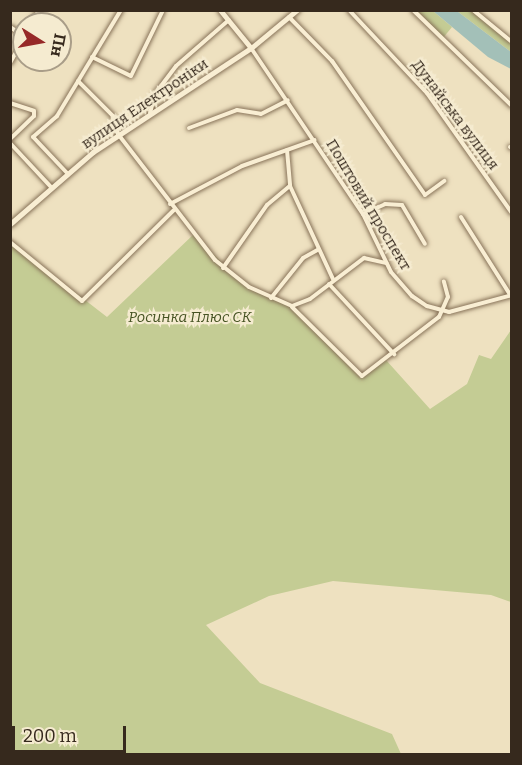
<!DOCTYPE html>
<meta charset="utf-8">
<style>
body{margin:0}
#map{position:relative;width:522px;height:765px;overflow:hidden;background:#eee1c0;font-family:Bitter,serif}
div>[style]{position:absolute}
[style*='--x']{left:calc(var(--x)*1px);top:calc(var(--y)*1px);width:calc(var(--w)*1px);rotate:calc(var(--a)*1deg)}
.green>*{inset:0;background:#c4cc94}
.water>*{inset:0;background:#a3c0b8}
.roads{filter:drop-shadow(0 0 2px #877258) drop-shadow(0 0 2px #877258)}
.street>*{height:4px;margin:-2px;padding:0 2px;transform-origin:2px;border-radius:2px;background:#f9eed3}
.secondary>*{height:5px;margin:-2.5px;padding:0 2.5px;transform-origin:2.5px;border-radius:2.5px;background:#f9eed3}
span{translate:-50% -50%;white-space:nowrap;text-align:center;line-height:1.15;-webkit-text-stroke:4.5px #f5ebd0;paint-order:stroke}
.street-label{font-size:15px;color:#36291d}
.park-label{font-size:15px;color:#465323;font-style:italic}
.frame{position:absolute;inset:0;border:12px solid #36291d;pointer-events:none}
.north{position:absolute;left:12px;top:12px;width:60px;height:60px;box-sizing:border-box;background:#f5ebd0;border:2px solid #a99d88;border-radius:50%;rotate:101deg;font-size:16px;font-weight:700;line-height:24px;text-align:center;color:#36291d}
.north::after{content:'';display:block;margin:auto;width:21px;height:27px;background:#962928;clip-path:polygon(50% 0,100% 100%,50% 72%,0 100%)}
.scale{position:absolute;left:12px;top:726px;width:114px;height:27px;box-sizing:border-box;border:3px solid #36291d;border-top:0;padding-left:8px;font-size:18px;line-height:21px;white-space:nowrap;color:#36291d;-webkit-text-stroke:4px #f5ebd0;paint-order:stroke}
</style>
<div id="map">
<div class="green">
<div style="clip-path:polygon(413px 11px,433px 11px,452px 27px,443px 38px)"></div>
<div style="clip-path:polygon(457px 11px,473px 11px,511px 42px,511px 52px)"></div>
<div style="clip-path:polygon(194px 234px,241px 282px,292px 306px,362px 376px,386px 360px,430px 409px,467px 384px,479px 355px,491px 359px,511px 330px,511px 602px,491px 595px,333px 581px,269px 596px,206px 625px,260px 683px,392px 734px,401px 754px,11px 754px,10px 242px,107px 317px)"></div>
</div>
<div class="water">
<div style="clip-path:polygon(433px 11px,457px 11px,511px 52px,511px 69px,488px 57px)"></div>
</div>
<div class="roads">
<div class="street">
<div style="--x:349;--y:10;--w:114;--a:46.8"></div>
<div style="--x:427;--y:93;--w:147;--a:54.7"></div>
<div style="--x:413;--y:10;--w:138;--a:44.1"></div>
<div style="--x:473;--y:10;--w:50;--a:39.4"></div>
<div style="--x:289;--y:17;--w:62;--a:45.7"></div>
<div style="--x:332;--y:61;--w:163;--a:55.2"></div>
<div style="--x:425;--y:195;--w:24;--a:-36"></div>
<div style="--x:31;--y:24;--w:16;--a:-60"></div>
<div style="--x:10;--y:27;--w:17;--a:33"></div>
<div style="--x:251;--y:48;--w:200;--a:56"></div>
<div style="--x:363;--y:214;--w:64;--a:64.2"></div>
<div style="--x:391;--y:272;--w:32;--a:49"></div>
<div style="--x:412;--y:296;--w:18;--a:34"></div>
<div style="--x:427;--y:306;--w:23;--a:15"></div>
<div style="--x:449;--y:312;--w:65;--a:-15.1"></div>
<div style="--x:92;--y:57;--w:43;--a:26"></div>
<div style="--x:131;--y:76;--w:73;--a:-64.1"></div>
<div style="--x:10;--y:63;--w:29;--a:-61"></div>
<div style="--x:78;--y:81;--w:49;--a:45"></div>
<div style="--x:113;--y:116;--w:19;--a:74"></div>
<div style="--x:118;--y:134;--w:159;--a:52.4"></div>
<div style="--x:215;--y:260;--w:43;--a:38.5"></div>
<div style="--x:249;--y:287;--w:47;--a:23.8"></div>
<div style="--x:292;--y:306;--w:19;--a:-21"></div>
<div style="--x:310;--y:299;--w:68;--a:-37.2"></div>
<div style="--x:364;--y:258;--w:23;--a:13"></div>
<div style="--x:10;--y:103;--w:25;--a:18"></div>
<div style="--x:34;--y:111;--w:5;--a:90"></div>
<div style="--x:34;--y:116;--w:33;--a:136"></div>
<div style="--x:150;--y:113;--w:20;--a:-75"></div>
<div style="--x:155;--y:94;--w:35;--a:-53"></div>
<div style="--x:176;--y:66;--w:70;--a:-41"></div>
<div style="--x:189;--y:128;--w:51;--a:-20.6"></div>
<div style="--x:237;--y:110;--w:24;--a:9"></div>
<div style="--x:261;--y:114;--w:30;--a:-27"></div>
<div style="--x:10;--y:143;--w:62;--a:47"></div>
<div style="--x:510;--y:147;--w:2;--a:27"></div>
<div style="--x:287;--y:150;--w:36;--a:85"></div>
<div style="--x:290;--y:186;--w:102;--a:65.2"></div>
<div style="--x:68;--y:174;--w:51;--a:-133.4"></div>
<div style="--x:33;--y:137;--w:32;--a:-41"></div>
<div style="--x:57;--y:116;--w:124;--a:-58.9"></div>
<div style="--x:170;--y:204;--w:81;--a:-27.8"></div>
<div style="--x:242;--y:166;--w:77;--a:-19.6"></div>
<div style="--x:363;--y:214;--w:24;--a:-24"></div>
<div style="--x:385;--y:204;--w:17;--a:3"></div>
<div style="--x:402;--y:205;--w:45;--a:59.5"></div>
<div style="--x:461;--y:217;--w:93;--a:57.7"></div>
<div style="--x:10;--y:242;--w:93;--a:39.3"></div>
<div style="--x:82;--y:301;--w:129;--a:-44.7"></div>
<div style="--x:223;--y:268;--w:77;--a:-55.1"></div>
<div style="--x:267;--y:205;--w:30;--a:-40"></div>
<div style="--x:329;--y:284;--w:96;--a:47.1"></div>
<div style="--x:271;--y:298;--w:51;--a:-51.3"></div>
<div style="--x:303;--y:258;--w:18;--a:-29"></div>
<div style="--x:292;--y:307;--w:98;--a:44.6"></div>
<div style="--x:362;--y:376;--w:97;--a:-37.5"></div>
<div style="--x:439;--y:317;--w:22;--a:-66"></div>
<div style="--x:448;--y:297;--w:16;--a:-105"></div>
</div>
<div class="secondary">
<div style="--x:220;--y:10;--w:49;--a:50.8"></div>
<div style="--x:10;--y:224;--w:110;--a:-40.9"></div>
<div style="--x:93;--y:152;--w:189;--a:-33.4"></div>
<div style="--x:251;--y:48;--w:60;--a:-39.6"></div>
</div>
</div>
<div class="street-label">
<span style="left:145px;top:104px;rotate:-34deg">вулиця Електроніки</span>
<span style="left:455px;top:115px;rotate:53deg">Дунайська вулиця</span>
<span style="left:368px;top:205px;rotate:59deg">Поштовий проспект</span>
</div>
<div class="park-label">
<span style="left:190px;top:318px">Росинка Плюс СК</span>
</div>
<div class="frame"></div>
<div class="north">Пн</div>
<div class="scale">200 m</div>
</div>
